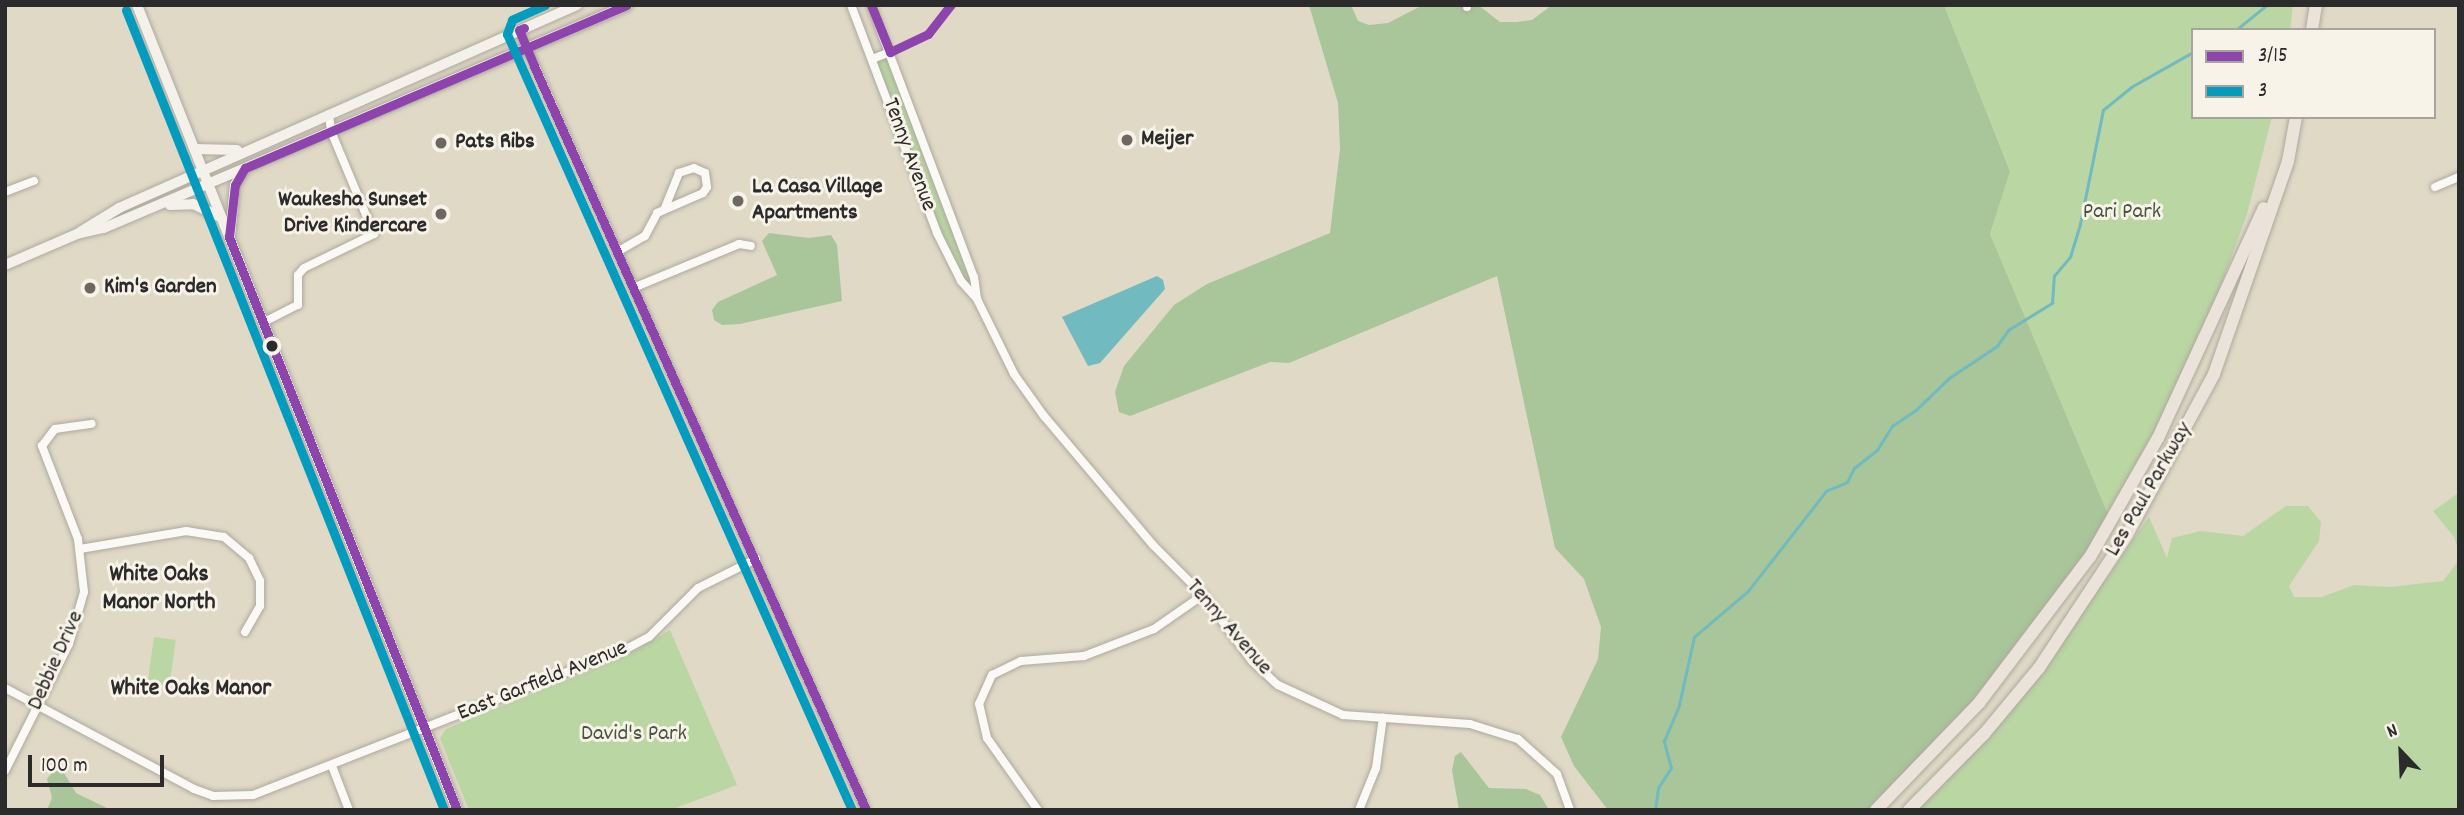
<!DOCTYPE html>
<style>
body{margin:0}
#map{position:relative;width:2464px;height:815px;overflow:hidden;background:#e0d9c6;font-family:Dekko,sans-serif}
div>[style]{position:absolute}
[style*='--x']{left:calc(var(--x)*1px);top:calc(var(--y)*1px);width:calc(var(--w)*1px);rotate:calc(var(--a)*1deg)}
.green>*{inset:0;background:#bad6a3;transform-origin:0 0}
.forest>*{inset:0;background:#a8c699}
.water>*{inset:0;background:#70bac0}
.stream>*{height:2.5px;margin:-1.25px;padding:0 1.25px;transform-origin:1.25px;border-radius:1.25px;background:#70bac0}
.roads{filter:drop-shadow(0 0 2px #ada99d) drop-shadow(0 0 2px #ada99d)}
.minor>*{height:8px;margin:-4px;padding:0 4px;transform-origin:4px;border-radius:4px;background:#faf9f6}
.secondary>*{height:10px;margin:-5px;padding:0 5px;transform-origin:5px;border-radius:5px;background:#f4f1eb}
.primary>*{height:12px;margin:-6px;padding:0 6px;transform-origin:6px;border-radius:6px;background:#ebe3da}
.bus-1>*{height:9px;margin:-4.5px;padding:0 4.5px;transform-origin:4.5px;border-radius:4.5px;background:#8e44ad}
.bus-2>*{height:9px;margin:-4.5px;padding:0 4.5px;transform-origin:4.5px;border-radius:4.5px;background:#049cbe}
.dots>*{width:19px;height:19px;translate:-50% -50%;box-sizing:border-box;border:4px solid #f7f3e8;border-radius:50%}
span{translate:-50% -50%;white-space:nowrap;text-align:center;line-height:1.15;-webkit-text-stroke:6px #f7f3e8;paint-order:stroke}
.poi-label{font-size:23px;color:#2b2b2b;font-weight:700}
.left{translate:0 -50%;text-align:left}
.right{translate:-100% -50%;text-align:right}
.street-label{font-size:23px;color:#2b2b2b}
.park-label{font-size:23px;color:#475542}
.neighbourhood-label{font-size:24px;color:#2b2b2b;font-weight:700}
.frame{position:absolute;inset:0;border:7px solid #2b2b2b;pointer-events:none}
.legend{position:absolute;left:2191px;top:28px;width:245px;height:91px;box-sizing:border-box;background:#f7f3e8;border:2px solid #a5a39c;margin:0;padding:9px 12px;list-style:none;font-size:21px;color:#2b2b2b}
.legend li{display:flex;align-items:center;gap:14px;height:35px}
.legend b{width:35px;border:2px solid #a5a39c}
.north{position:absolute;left:2366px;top:717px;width:70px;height:70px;-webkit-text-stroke:5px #f7f3e8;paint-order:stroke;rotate:337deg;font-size:19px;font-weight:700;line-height:28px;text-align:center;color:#2b2b2b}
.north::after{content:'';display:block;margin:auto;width:24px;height:32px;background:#2b2b2b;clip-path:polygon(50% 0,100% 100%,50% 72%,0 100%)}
.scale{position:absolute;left:28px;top:755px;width:136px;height:32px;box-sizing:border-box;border:4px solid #2b2b2b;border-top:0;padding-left:9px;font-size:21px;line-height:24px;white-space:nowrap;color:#2b2b2b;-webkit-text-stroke:5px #f7f3e8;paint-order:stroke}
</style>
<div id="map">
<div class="green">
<div style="clip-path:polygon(1944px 5px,2293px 5px,2290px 30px,2193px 30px,2193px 117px,2272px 117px,2247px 214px,2202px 338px,2110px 519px,1990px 234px,2010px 170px)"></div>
<div style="clip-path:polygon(890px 52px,933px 169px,977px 299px,948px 258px,872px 59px)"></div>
<div style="clip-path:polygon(2457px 494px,2459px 495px,2459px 552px,2454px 537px,2433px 511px)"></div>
<div style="clip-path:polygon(2286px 506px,2308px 506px,2321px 522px,2319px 541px,2289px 586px,2294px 597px,2322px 597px,2354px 585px,2390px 587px,2443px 581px,2459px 560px,2459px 810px,1917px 810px,2033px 684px,2149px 517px,2167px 558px,2172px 538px,2201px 531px,2243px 536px)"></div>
<div style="clip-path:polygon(670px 630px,737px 785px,670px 810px,469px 810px,440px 738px,446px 729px,626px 656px)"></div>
<div style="left:154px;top:637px;width:22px;height:48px;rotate:8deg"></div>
</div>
<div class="forest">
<div style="clip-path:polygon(1309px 5px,1351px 5px,1358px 21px,1369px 25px,1388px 23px,1423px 5px,1478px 5px,1500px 22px,1517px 22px,1532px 20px,1552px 5px,1944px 5px,2010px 171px,1990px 234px,2110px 519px,1980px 698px,1872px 810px,1608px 810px,1574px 766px,1561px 737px,1598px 659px,1601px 627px,1584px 579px,1555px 548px,1497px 276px,1289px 363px,1270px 362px,1130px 416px,1119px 412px,1115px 392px,1124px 366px,1174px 305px,1207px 284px,1330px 233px,1340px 149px,1338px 103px)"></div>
<div style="clip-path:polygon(769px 233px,809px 238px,831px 235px,837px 245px,842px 301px,740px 324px,722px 325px,714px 320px,712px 310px,718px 302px,777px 275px,762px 241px)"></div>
<div style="clip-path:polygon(1461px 752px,1489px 788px,1526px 789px,1540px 795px,1549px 810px,1459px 810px,1452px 770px,1455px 756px)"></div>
<div style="clip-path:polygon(53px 771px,63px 771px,76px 793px,111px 810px,47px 810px,52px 798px,47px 779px)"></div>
</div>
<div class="water">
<div style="clip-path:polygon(1157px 276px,1163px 280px,1165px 289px,1100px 363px,1088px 366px,1062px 317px)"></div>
</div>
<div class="stream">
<div style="--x:2236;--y:30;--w:40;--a:-39"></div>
<div style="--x:1655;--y:810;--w:22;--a:-82"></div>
<div style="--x:1658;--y:788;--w:24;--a:-57"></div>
<div style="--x:1671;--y:768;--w:28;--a:-105"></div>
<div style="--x:1664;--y:741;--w:39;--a:-67"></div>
<div style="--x:1679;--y:705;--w:70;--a:-77.6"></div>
<div style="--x:1694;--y:637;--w:71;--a:-40.4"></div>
<div style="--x:1748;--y:591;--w:127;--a:-52"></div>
<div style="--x:1826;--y:491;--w:23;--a:-23"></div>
<div style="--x:1847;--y:482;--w:16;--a:-63"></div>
<div style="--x:1854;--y:468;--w:29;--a:-38"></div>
<div style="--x:1877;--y:450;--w:28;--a:-58"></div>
<div style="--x:1892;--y:426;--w:29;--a:-34"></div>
<div style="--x:1916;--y:410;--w:46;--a:-44.1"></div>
<div style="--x:1949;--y:378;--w:58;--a:-33.7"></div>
<div style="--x:1997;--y:346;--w:19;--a:-55"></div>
<div style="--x:2008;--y:330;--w:52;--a:-31.5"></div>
<div style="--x:2052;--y:303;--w:27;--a:-86"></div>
<div style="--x:2054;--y:276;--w:25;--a:-50"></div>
<div style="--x:2070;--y:257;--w:34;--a:-73"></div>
<div style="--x:2080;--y:224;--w:116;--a:-78.6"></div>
<div style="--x:2103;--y:110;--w:36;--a:-39"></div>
<div style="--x:2131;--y:87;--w:71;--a:-29.4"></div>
</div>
<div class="roads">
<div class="minor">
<div style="--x:851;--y:5;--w:244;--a:69.3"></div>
<div style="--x:937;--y:233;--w:54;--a:63.4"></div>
<div style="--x:961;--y:281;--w:24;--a:48"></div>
<div style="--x:871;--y:5;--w:291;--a:69.3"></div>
<div style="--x:974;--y:277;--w:22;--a:82"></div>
<div style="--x:977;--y:299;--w:84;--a:63.7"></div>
<div style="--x:1014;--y:374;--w:52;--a:54.5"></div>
<div style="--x:1044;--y:416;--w:169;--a:49.8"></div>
<div style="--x:1153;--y:545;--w:71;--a:45"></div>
<div style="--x:1203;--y:595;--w:82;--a:53.4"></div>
<div style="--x:1252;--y:661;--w:35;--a:43"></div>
<div style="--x:1278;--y:685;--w:72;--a:24.8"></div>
<div style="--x:1343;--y:715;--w:127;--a:4.1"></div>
<div style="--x:1470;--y:724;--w:50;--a:17.4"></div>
<div style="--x:1518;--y:739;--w:52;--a:41.9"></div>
<div style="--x:1557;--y:774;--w:38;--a:70"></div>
<div style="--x:1467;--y:7;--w:2;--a:-90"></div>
<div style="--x:519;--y:30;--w:854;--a:66.02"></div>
<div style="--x:872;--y:59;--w:19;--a:-21"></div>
<div style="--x:2435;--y:187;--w:26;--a:-23"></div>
<div style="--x:5;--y:192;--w:31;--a:-21"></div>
<div style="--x:617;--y:252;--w:32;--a:-30"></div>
<div style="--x:645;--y:236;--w:26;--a:-62"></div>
<div style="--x:657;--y:213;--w:50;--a:-23.5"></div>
<div style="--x:703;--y:193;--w:7;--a:-56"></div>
<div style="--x:707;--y:187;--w:14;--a:-98"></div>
<div style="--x:705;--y:173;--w:12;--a:-156"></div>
<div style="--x:694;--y:168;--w:16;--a:162"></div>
<div style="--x:679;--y:173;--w:38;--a:112"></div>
<div style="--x:633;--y:288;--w:115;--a:-22.5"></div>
<div style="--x:739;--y:244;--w:12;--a:9"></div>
<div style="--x:264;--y:322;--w:38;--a:-27"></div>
<div style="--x:298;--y:305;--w:30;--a:-90"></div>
<div style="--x:298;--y:275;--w:9;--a:-49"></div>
<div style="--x:304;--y:268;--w:78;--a:-25.9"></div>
<div style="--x:374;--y:234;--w:112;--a:-112.7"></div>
<div style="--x:331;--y:131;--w:17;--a:-97"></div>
<div style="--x:80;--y:549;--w:108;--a:-9.6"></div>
<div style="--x:186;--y:531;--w:38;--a:9"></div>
<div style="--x:224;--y:537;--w:33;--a:40"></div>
<div style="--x:249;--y:558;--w:25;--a:64"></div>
<div style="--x:260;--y:581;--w:25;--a:90"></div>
<div style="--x:260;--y:606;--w:30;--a:120"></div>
<div style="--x:5;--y:688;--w:214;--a:28.1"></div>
<div style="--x:194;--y:789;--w:20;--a:20"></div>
<div style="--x:213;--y:796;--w:40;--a:-1.4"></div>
<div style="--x:253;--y:795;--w:403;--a:-21.4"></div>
<div style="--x:628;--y:648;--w:24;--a:-28"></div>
<div style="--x:649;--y:637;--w:69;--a:-45"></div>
<div style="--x:698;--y:588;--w:65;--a:-26.6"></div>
<div style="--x:332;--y:766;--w:47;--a:68.9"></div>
<div style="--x:5;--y:771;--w:142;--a:-63.3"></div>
<div style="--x:69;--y:644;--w:54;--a:-73.9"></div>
<div style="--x:84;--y:592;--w:53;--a:-96.5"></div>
<div style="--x:78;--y:539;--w:100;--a:-111.2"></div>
<div style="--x:42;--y:446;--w:21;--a:-53"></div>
<div style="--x:55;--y:429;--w:37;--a:-8"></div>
<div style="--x:1038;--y:810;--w:88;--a:-125.3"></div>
<div style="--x:987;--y:738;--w:35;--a:-103"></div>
<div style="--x:979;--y:704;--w:32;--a:-66"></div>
<div style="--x:992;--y:675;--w:32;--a:-26"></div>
<div style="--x:1021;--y:661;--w:63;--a:-4.5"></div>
<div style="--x:1084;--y:656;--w:75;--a:-21.1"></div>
<div style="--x:1154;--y:629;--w:60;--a:-34.8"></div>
<div style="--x:1359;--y:810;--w:45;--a:-68"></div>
<div style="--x:1376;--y:768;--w:51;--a:-82.2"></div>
</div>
<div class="secondary">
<div style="--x:137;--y:5;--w:866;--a:68.32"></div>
<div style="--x:195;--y:149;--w:42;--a:1.4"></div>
<div style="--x:170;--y:205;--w:23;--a:-2"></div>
<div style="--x:193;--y:204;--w:31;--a:25"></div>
<div style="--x:80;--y:232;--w:46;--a:-31.6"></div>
<div style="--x:119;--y:208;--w:501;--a:-23.9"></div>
<div style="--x:230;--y:235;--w:50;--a:-84.3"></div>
<div style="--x:235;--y:185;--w:17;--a:-59"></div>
<div style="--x:5;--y:265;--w:78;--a:-23.3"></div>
<div style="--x:77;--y:234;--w:28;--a:-13"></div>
<div style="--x:104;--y:228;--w:569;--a:-23.05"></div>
</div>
<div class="primary">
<div style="--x:2312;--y:30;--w:25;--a:-81"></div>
<div style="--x:1876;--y:810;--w:149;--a:-46.1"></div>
<div style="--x:1979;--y:703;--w:183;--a:-52.8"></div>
<div style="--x:2090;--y:557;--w:137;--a:-60.3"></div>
<div style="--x:2158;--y:438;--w:253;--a:-65.3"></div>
<div style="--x:1909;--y:810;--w:107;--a:-45.4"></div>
<div style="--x:1984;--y:734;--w:86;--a:-50.2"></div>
<div style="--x:2039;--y:668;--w:159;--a:-56.5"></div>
<div style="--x:2127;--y:535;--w:183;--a:-61.6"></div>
<div style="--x:2214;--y:374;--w:225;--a:-70.8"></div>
<div style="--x:2288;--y:161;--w:45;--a:-79.7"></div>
</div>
</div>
<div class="bus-1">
<div style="--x:871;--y:5;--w:51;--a:68"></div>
<div style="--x:890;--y:52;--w:42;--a:-25.3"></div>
<div style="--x:928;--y:34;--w:37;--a:-52"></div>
<div style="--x:524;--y:28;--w:5;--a:158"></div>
<div style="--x:519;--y:30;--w:39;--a:67"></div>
<div style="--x:534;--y:66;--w:815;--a:65.95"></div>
<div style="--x:457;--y:810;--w:617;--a:-111.7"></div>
<div style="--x:229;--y:237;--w:52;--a:-83.4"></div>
<div style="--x:235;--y:185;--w:20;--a:-60"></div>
<div style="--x:245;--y:168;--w:415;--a:-23.1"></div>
</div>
<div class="bus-2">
<div style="--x:545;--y:5;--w:36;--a:156"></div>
<div style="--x:512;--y:20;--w:15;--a:110"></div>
<div style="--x:507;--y:34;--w:849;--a:66.03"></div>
<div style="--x:126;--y:10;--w:861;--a:68.32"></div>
</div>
<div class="dots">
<div style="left:1127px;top:140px;background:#6a6861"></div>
<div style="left:441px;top:143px;background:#6a6861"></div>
<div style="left:738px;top:201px;background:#6a6861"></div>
<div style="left:441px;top:214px;background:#6a6861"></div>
<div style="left:90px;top:288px;background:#6a6861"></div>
<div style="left:272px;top:346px;background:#2b2b2b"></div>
</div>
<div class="poi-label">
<span class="left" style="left:1141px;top:140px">Meijer</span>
<span class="left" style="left:455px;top:143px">Pats Ribs</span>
<span class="left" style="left:752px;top:201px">La Casa Village<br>Apartments</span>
<span class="right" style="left:427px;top:214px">Waukesha Sunset<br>Drive Kindercare</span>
<span class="left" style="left:104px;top:288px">Kim's Garden</span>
</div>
<div class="street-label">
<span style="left:908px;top:155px;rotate:70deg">Tenny Avenue</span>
<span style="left:2150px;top:490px;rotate:-60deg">Les Paul Parkway</span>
<span style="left:1228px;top:628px;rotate:49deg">Tenny Avenue</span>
<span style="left:57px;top:661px;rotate:-66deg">Debbie Drive</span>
<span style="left:543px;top:682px;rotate:-22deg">East Garfield Avenue</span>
</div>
<div class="park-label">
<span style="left:2122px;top:213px">Pari Park</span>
<span style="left:634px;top:735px">David's Park</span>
</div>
<div class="neighbourhood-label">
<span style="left:159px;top:590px">White Oaks<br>Manor North</span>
<span style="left:191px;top:690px">White Oaks Manor</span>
</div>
<div class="frame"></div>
<ul class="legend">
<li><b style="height:9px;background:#8e44ad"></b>3/15</li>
<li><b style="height:9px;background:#049cbe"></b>3</li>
</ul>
<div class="north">N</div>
<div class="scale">100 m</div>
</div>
